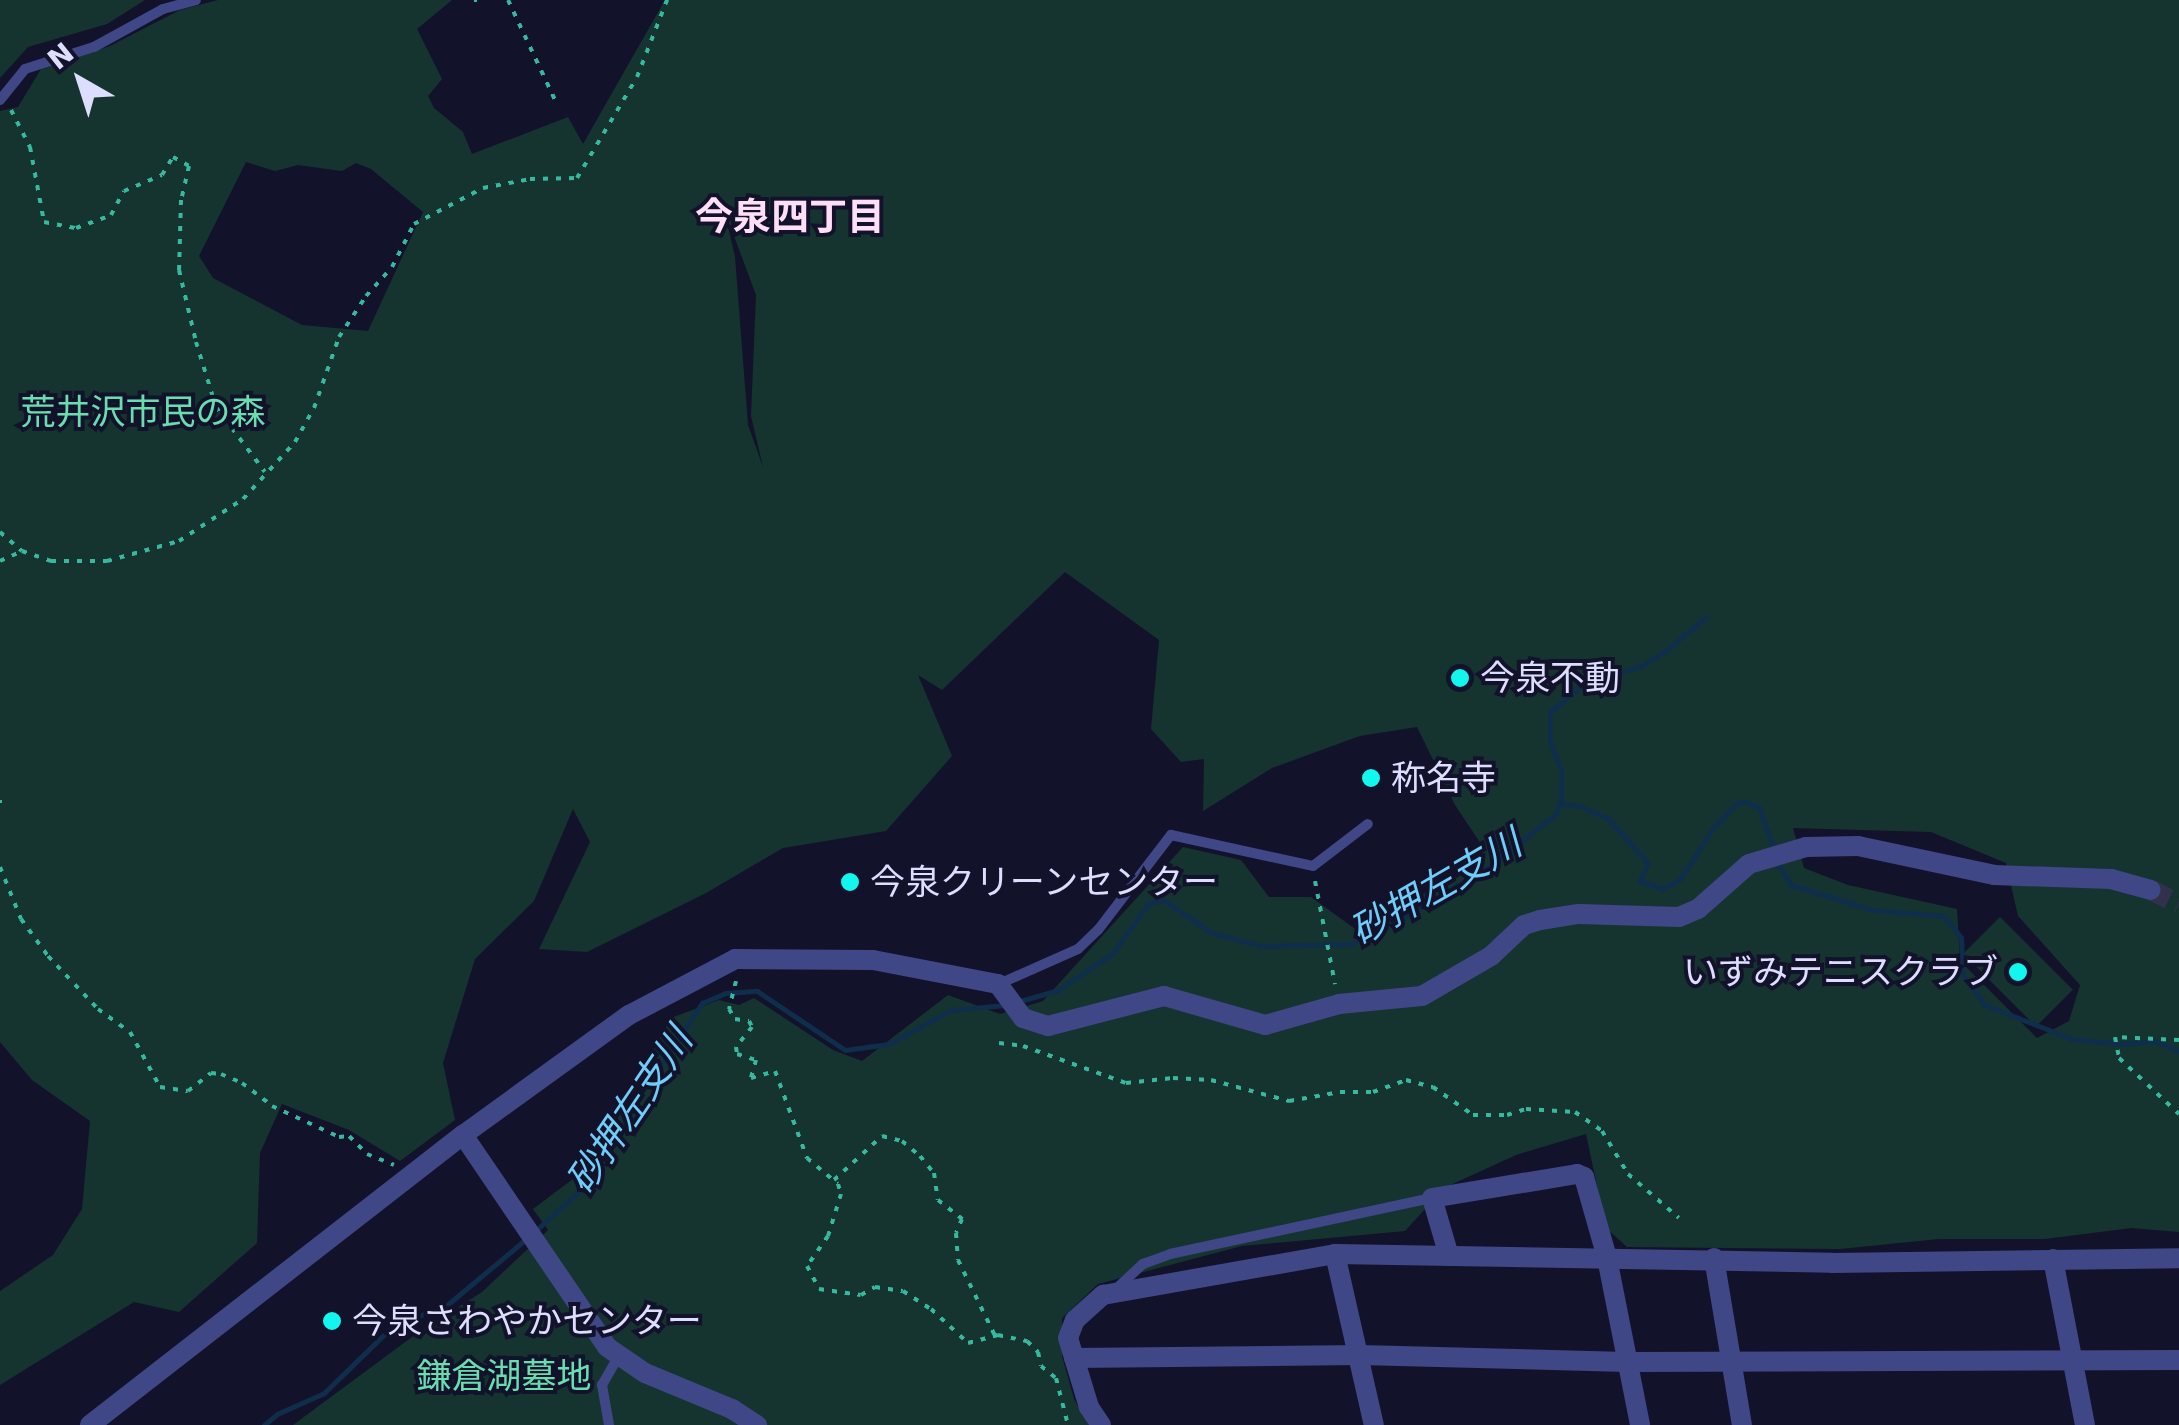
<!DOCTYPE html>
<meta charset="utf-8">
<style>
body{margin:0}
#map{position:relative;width:2179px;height:1425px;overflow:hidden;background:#13122b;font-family:"DejaVu Sans","Noto Sans JP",sans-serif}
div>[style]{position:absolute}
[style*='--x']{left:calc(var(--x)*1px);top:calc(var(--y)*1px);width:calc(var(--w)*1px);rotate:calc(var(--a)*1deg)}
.green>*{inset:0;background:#15342f;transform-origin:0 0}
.stream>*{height:5px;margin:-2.5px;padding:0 2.5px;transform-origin:2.5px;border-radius:2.5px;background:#0f2e4c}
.minor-tunnel>*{height:20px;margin-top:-10px;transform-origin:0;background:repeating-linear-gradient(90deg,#31314b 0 20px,transparent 0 30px)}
.path>*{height:4px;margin-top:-2px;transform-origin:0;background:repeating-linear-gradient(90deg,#36b99f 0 5px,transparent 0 13px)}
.service>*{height:10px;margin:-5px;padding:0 5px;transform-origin:5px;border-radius:5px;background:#3f4787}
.minor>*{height:20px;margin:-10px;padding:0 10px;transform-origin:10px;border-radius:10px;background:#3f4787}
.tertiary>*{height:20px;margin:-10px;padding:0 10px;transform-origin:10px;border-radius:10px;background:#3f4787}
.dots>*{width:28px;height:28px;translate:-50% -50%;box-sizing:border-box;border:5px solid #13122b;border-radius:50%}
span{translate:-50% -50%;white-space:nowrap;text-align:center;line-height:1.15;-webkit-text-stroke:8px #13122b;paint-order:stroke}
.park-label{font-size:35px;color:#6addb0}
.poi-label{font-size:35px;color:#dddefe}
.left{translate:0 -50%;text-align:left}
.right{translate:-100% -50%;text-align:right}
.neighbourhood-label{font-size:38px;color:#fedff7;font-weight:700}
.water-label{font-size:38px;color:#6fcdf9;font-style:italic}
.north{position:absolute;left:30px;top:30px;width:100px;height:100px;-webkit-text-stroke:8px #13122b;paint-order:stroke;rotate:321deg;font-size:28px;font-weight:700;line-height:40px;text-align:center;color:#dddefe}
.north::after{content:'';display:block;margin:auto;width:35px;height:45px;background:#dddefe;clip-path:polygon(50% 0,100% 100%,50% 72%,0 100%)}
</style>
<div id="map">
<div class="green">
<div style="clip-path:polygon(0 0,145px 0,107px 24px,28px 47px,0 78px)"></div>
<div style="clip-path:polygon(evenodd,218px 0,452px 0,417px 29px,442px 79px,428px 96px,434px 108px,463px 132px,472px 154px,568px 117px,583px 144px,665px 0,2179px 0,2179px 1232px,2131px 1228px,2045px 1239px,1939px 1239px,1840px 1249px,1627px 1247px,1606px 1228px,1586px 1134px,1516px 1155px,1444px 1188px,1405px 1231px,1242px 1246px,1098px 1284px,1062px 1318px,1062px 1356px,1074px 1399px,1089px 1425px,293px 1425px,416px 1334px,482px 1292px,548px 1230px,533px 1209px,573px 1179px,603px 1119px,643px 1067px,671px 1018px,719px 1000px,739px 1005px,754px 998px,833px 1050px,862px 1061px,948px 995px,1000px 1014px,1043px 1001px,1183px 847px,1241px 860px,1269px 897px,1311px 897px,1358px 931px,1475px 865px,1481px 844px,1455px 805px,1417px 727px,1360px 736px,1272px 768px,1203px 811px,1204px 759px,1181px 762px,1151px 729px,1159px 640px,1065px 572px,942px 690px,918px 675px,952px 756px,886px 831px,783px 848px,706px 893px,587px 952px,539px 949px,590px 842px,573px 809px,534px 901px,475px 959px,443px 1063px,455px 1120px,400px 1161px,349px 1130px,282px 1104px,260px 1153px,257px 1243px,179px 1312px,134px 1302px,0 1385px,0 1291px,53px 1255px,82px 1209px,90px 1121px,32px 1080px,0 1042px,0 111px,18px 107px,41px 69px,110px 46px,180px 10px,218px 0,246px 162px,275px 171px,298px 165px,342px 171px,356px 163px,371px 169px,423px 212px,368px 331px,302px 325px,213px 278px,199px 256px,246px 162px,218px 0,724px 209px,756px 295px,751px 416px,763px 467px,748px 425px,735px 257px,724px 209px,218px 0,1793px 828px,1931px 832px,2006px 863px,2018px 916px,2080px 985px,2069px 1021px,2037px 1038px,1960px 961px,1957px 909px,1848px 885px,1804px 868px,1793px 828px)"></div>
<div style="left:2000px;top:917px;width:103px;height:52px;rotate:45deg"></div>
</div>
<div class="stream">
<div style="--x:1561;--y:804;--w:19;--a:6"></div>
<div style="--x:1580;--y:806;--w:30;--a:24"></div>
<div style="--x:1607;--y:818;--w:61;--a:47.7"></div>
<div style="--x:1648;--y:863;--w:20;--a:114"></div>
<div style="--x:1640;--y:881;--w:24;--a:19"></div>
<div style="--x:1663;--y:889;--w:21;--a:-31"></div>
<div style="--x:1681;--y:878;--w:59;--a:-57.4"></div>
<div style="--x:1713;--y:828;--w:33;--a:-46"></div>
<div style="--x:1736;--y:804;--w:9;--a:-18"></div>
<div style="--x:1745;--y:801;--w:16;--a:27"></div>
<div style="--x:1759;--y:808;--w:46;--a:69.6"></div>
<div style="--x:1777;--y:862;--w:27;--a:59"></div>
<div style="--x:1791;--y:885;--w:86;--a:17"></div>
<div style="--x:1873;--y:910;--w:71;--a:4.8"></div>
<div style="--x:1944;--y:916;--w:28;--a:52"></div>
<div style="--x:1961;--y:938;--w:37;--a:87"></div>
<div style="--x:1963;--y:975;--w:37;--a:54"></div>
<div style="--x:1985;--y:1005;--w:93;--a:21.3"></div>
<div style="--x:2072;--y:1039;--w:50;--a:5.7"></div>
<div style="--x:2122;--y:1044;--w:33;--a:-5"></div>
<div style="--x:2155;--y:1041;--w:26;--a:23"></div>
<div style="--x:1020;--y:1001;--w:40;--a:-16"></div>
<div style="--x:1058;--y:990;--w:66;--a:-33.9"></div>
<div style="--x:1113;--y:953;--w:60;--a:-54.5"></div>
<div style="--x:1148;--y:904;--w:16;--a:-14"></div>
<div style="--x:1164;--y:900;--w:58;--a:34.5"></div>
<div style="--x:1212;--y:933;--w:51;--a:14.9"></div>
<div style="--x:1261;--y:946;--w:91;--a:-1.3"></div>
<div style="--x:1352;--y:944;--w:46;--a:-26"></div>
<div style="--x:1393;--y:924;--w:114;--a:-31"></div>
<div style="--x:1491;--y:865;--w:83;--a:-38.1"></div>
<div style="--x:1556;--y:814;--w:16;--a:-72"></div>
<div style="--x:1561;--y:799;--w:29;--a:-90"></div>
<div style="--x:1561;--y:770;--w:31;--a:-111"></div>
<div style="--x:1550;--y:741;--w:29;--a:-90"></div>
<div style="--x:1550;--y:712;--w:42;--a:-40.2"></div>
<div style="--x:1582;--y:685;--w:64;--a:-18.2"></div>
<div style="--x:1643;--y:665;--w:25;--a:-32"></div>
<div style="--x:1664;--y:652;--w:55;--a:-39.8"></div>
<div style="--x:535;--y:1231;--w:78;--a:-41.9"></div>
<div style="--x:593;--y:1179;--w:106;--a:-60.5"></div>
<div style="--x:645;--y:1087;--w:102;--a:-55.8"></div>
<div style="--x:702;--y:1003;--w:26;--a:-23"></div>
<div style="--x:726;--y:993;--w:31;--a:-4"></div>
<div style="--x:757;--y:991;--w:106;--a:33.8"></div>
<div style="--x:845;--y:1050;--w:44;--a:-7.8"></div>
<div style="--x:889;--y:1044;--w:71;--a:-28.7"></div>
<div style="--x:951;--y:1010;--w:54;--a:-5.3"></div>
<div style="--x:264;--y:1425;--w:17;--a:-40"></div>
<div style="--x:277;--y:1414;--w:51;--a:-24.1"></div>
<div style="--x:324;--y:1393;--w:96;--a:-44.2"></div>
<div style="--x:393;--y:1326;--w:58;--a:-21.3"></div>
<div style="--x:447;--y:1305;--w:104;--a:-39.9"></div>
</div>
<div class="minor-tunnel">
<div style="--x:2151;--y:890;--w:31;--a:27"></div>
</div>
<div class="path">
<div style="--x:474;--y:0;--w:3;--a:0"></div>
<div style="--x:508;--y:0;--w:115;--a:64.8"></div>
<div style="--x:11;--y:110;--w:42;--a:62.8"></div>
<div style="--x:30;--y:147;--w:76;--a:79.4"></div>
<div style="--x:44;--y:222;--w:33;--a:11"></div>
<div style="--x:76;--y:228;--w:37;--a:-20"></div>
<div style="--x:111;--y:215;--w:27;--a:-62"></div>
<div style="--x:124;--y:191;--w:41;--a:-22.8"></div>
<div style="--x:162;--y:175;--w:21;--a:-59"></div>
<div style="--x:173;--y:157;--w:18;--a:29"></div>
<div style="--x:189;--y:166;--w:35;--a:103"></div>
<div style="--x:181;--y:200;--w:70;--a:91.6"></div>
<div style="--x:179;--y:270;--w:74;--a:76.7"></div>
<div style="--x:196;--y:342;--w:68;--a:72.9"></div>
<div style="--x:216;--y:407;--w:81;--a:53"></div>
<div style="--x:0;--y:532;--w:29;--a:41"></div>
<div style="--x:0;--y:561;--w:24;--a:-24"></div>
<div style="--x:22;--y:551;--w:31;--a:19"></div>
<div style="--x:51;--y:561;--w:56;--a:0"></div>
<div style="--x:107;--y:561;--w:75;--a:-15.5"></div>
<div style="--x:179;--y:541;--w:77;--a:-33.3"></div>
<div style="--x:243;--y:499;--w:77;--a:-47.6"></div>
<div style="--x:295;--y:442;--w:39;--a:-61"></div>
<div style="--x:314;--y:408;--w:75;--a:-70.6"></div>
<div style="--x:339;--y:337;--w:49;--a:-56.6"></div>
<div style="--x:366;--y:296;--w:39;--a:-48"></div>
<div style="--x:392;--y:267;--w:48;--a:-62.9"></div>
<div style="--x:414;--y:224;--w:78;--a:-27.6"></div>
<div style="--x:483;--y:188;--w:48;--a:-10.8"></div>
<div style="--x:530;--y:179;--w:47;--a:-1.2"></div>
<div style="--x:577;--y:178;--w:117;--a:-59.3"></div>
<div style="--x:637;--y:77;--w:83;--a:-68.7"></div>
<div style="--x:0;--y:800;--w:3;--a:90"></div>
<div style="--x:0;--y:867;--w:56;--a:68"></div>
<div style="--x:21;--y:919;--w:46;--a:53.9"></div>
<div style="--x:48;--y:956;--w:73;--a:46.7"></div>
<div style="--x:98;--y:1009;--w:39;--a:36"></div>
<div style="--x:130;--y:1032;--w:63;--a:61.4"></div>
<div style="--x:160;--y:1087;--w:28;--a:8"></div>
<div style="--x:188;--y:1091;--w:29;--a:-38"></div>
<div style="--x:211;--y:1073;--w:10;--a:6"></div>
<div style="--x:221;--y:1074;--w:23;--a:23"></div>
<div style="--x:242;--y:1083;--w:38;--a:37"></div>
<div style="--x:272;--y:1106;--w:74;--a:24.8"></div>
<div style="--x:339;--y:1137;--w:10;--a:-6"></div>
<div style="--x:349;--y:1136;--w:25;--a:45"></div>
<div style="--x:367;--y:1154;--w:29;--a:22"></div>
<div style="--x:1315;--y:881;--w:105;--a:79"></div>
<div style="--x:736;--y:981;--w:29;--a:104"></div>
<div style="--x:729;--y:1009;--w:12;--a:59"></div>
<div style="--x:735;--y:1019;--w:14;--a:8"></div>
<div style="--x:749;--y:1021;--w:7;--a:63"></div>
<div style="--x:752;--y:1027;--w:26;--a:129"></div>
<div style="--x:736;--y:1047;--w:7;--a:82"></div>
<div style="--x:737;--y:1054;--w:20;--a:18"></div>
<div style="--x:756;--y:1060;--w:19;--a:106"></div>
<div style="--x:751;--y:1078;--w:25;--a:-16"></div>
<div style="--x:775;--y:1071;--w:93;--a:69.8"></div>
<div style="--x:807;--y:1158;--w:40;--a:40"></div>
<div style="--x:838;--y:1184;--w:10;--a:73"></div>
<div style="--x:841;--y:1194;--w:44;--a:107.2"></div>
<div style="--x:828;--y:1236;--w:37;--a:125"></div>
<div style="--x:807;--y:1266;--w:26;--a:62"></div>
<div style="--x:819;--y:1289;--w:42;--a:8.1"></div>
<div style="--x:861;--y:1295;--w:16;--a:-30"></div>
<div style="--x:875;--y:1287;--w:28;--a:8"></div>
<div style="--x:903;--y:1291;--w:33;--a:33"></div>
<div style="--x:931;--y:1309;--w:50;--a:42.6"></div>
<div style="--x:968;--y:1343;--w:31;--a:-15"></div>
<div style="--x:998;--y:1335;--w:30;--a:12"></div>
<div style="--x:1027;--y:1341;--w:16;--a:45"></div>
<div style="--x:1038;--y:1352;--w:14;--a:78"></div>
<div style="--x:1041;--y:1366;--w:19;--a:39"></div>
<div style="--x:1056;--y:1378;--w:49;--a:75.7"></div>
<div style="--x:2179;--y:1040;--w:64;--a:-177.3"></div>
<div style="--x:2115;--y:1037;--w:21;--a:79"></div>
<div style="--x:2119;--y:1058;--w:82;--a:43"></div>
<div style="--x:999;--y:1043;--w:24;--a:7"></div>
<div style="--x:1023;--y:1046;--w:109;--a:19.8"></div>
<div style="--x:1126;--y:1083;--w:47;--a:-6.1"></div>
<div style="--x:1173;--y:1078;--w:38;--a:3"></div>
<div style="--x:1211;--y:1080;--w:81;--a:15.1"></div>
<div style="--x:1289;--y:1101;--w:52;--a:-10"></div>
<div style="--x:1340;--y:1092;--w:33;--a:0"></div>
<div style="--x:1373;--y:1092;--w:35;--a:-20"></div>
<div style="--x:1406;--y:1080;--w:28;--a:15"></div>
<div style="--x:1433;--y:1087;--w:49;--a:35"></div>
<div style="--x:1473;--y:1115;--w:34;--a:0"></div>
<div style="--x:1507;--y:1115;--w:20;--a:-18"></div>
<div style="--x:1526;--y:1109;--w:49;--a:3.5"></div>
<div style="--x:1575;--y:1112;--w:33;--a:35"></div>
<div style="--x:1602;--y:1131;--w:50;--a:58.8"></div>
<div style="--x:1628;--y:1174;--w:67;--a:40.8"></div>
<div style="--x:834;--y:1180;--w:65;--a:-42.5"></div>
<div style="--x:882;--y:1136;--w:21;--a:14"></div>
<div style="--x:902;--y:1141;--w:23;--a:40"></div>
<div style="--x:920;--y:1156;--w:22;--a:51"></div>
<div style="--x:934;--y:1173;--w:27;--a:82"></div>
<div style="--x:938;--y:1200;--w:31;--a:38"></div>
<div style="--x:962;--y:1219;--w:15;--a:113"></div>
<div style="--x:956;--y:1233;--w:27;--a:86"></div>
<div style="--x:958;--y:1260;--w:85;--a:64"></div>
</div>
<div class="service">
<div style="--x:0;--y:100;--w:40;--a:-51"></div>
<div style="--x:25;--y:69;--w:72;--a:-17.7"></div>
<div style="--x:94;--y:47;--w:79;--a:-28.8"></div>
<div style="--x:163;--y:9;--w:34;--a:-15"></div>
<div style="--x:999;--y:984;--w:86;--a:-23.9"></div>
<div style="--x:1078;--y:949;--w:28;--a:-44"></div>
<div style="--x:1098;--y:930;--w:120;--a:-52.5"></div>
<div style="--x:1171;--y:835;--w:145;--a:12.3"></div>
<div style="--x:1313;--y:866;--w:69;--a:-37.4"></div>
<div style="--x:1116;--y:1289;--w:37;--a:-43"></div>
<div style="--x:1143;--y:1264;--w:29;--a:-20"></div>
<div style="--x:1170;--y:1254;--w:268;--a:-12.1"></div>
<div style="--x:609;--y:1425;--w:41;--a:-99.9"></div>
<div style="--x:602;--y:1385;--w:32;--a:-60"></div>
</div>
<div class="minor">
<div style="--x:463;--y:1135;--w:205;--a:-35.9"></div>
<div style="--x:629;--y:1015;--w:120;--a:-27.8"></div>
<div style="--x:735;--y:959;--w:138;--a:0.4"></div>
<div style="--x:873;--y:960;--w:127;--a:10.9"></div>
<div style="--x:998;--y:984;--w:42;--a:53.7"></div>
<div style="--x:1023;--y:1018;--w:26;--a:18"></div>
<div style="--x:1048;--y:1026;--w:120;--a:-14.5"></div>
<div style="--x:1164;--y:996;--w:105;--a:16"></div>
<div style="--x:1265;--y:1025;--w:77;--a:-15.8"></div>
<div style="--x:1339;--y:1004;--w:83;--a:-5.5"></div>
<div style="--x:1422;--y:996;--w:80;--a:-30.1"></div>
<div style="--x:1491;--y:956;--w:45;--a:-43.2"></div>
<div style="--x:1524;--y:925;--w:17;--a:-17"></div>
<div style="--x:1540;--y:920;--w:39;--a:-9"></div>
<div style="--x:1579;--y:914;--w:100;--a:1.7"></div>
<div style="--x:1679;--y:917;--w:21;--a:-23"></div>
<div style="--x:1698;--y:909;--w:68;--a:-41.4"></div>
<div style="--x:1749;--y:864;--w:59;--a:-16.6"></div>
<div style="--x:1806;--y:847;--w:52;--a:-1.1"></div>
<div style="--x:1858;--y:846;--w:139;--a:12"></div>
<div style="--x:1994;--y:875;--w:117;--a:2"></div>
<div style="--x:2111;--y:879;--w:41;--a:15.4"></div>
<div style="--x:1335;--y:1254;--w:175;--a:77.2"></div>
<div style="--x:1449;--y:1256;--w:60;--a:-106.3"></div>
<div style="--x:1432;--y:1198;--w:147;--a:-9.4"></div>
<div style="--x:1577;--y:1174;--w:8;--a:23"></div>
<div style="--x:1584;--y:1177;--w:84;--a:74.1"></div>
<div style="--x:1607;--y:1258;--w:170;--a:78.8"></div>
<div style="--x:1714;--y:1258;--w:169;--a:80.5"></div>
<div style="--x:2053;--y:1259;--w:169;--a:79.1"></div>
<div style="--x:1074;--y:1358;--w:286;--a:-0.6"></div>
<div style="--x:1360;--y:1355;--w:267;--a:1.5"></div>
<div style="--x:1627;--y:1362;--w:552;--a:-0.21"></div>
<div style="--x:1101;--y:1425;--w:22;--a:-124"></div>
<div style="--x:1089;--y:1407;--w:72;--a:-106.9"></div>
<div style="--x:1068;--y:1338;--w:19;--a:-69"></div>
<div style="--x:1075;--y:1320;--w:38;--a:-42"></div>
<div style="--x:1103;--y:1295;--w:236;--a:-10"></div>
<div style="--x:1335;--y:1254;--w:497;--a:1"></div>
<div style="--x:1832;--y:1263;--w:347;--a:-0.8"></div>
</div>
<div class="tertiary">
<div style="--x:90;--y:1425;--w:472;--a:-37.9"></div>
<div style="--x:463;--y:1135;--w:256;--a:55.8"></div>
<div style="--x:607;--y:1347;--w:46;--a:34.4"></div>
<div style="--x:645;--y:1373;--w:94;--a:22.5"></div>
<div style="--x:732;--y:1409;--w:30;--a:33"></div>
</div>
<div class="dots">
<div style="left:1460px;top:678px;background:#11f6ed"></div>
<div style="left:1371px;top:778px;background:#11f6ed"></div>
<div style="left:850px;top:882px;background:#11f6ed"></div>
<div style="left:2018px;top:972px;background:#11f6ed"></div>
<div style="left:332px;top:1321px;background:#11f6ed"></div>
</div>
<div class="park-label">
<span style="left:143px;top:412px">荒井沢市民の森</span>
<span style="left:504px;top:1376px">鎌倉湖墓地</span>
</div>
<div class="poi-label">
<span class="left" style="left:1480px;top:678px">今泉不動</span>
<span class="left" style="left:1391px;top:778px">称名寺</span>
<span class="left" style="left:870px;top:882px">今泉クリーンセンター</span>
<span class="right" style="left:1998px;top:972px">いずみテニスクラブ</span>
<span class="left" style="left:352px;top:1321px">今泉さわやかセンター</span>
</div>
<div class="neighbourhood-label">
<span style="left:790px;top:218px">今泉四丁目</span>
</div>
<div class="water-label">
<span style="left:1436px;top:888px;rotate:-30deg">砂押左支川</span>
<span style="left:630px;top:1111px;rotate:-56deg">砂押左支川</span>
</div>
<div class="north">N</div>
</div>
